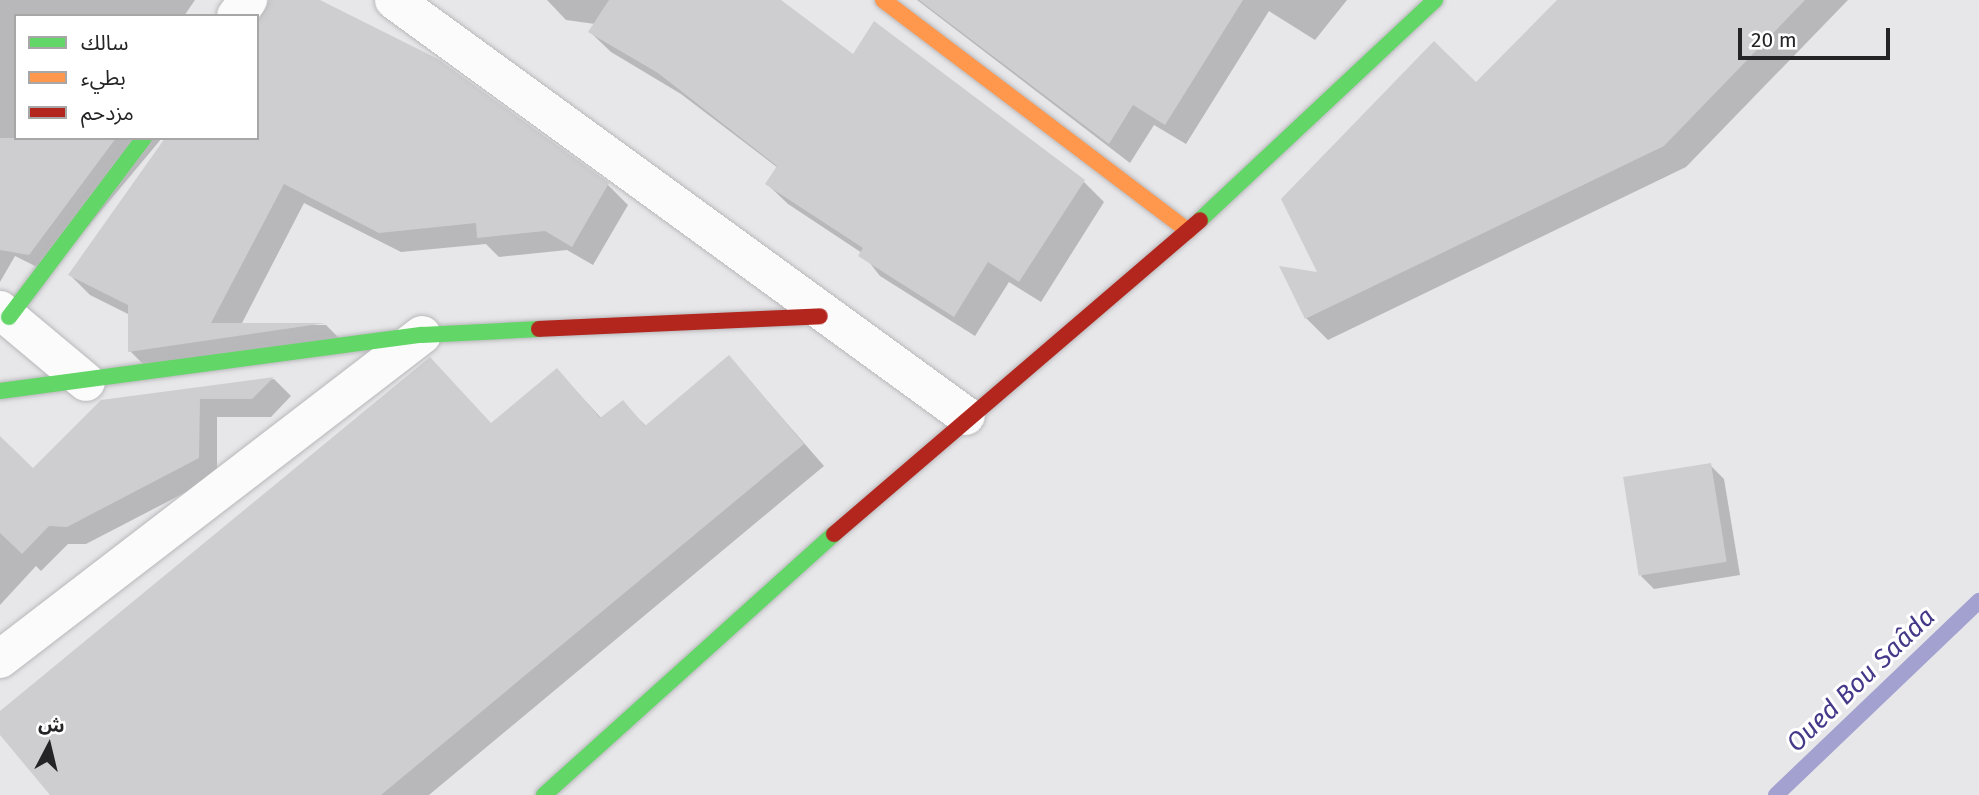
<!DOCTYPE html>
<meta charset="utf-8">
<style>
body{margin:0}
#map{position:relative;width:1979px;height:795px;overflow:hidden;background:#e7e7ea;font-family:"Fira Sans","Noto Sans Arabic",sans-serif}
div>[style]{position:absolute}
[style*='--x']{left:calc(var(--x)*1px);top:calc(var(--y)*1px);width:calc(var(--w)*1px);rotate:calc(var(--a)*1deg)}
.shadow>*{inset:0;background:#0003}
.stream>*{height:16px;margin:-8px;padding:0 8px;transform-origin:8px;border-radius:8px;background:#a3a1d0}
.building>*{inset:0;background:#ceced0;transform-origin:0 0}
.roads{filter:drop-shadow(0 0 2px #b8b8ba) drop-shadow(0 0 2px #b8b8ba)}
.street>*{height:38px;margin:-19px;padding:0 19px;transform-origin:19px;border-radius:19px;background:#fbfbfc}
.fast>*{height:16px;margin:-8px;padding:0 8px;transform-origin:8px;border-radius:8px;background:#63d668}
.slow>*{height:16px;margin:-8px;padding:0 8px;transform-origin:8px;border-radius:8px;background:#ff974d}
.jam>*{height:16px;margin:-8px;padding:0 8px;transform-origin:8px;border-radius:8px;background:#b3261e}
span{translate:-50% -50%;white-space:nowrap;text-align:center;line-height:1.15;-webkit-text-stroke:6px #fff;paint-order:stroke}
.water-label{font-size:26px;color:#443988;font-style:italic}
.legend{position:absolute;left:14px;top:14px;width:245px;height:126px;box-sizing:border-box;background:#fff;border:2px solid #a7a7a8;margin:0;padding:9px 12px;list-style:none;font-size:21px;color:#242426}
.legend li{display:flex;align-items:center;gap:14px;height:35px}
.legend b{width:35px;border:2px solid #a7a7a8}
.north{position:absolute;left:14px;top:711px;width:70px;height:70px;-webkit-text-stroke:5px #fff;paint-order:stroke;rotate:7deg;font-size:19px;font-weight:700;line-height:28px;text-align:center;color:#242426}
.north::after{content:'';display:block;margin:auto;width:24px;height:32px;background:#242426;clip-path:polygon(50% 0,100% 100%,50% 72%,0 100%)}
.scale{position:absolute;left:1738px;top:28px;width:152px;height:32px;box-sizing:border-box;border:4px solid #242426;border-top:0;padding-left:9px;font-size:21px;line-height:24px;white-space:nowrap;color:#242426;-webkit-text-stroke:5px #fff;paint-order:stroke}
</style>
<div id="map">
<div class="shadow">
<div style="clip-path:polygon(0 0,195px 0,184px 16px,16px 16px,16px 138px,162px 138px,49px 273px,15px 256px,0 282px)"></div>
<div style="clip-path:polygon(269px 0,316px 0,608px 185px,628px 205px,593px 265px,567px 250px,499px 257px,486px 244px,401px 252px,304px 203px,241px 325px,326px 325px,344px 343px,150px 371px,130px 351px,130px 315px,90px 295px,70px 275px,164px 151px,165px 138px,257px 138px)"></div>
<div style="clip-path:polygon(547px 0,779px 0,853px 56px,1084px 182px,1104px 202px,1041px 302px,1009px 282px,975px 336px,880px 276px,862px 253px,788px 204px,767px 184px,778px 168px,681px 94px,611px 52px,590px 32px,595px 24px,566px 20px)"></div>
<div style="clip-path:polygon(917px 0,1347px 0,1315px 40px,1269px 11px,1186px 144px,1154px 125px,1130px 163px)"></div>
<div style="clip-path:polygon(1559px 0,1848px 0,1686px 167px,1328px 340px,1306px 318px,1320px 274px,1476px 85px)"></div>
<div style="clip-path:polygon(729px 357px,824px 466px,429px 795px,52px 795px,0 733px,0 714px,491px 424px,557px 370px,602px 419px,622px 402px,647px 427px)"></div>
<div style="clip-path:polygon(274px 379px,291px 396px,271px 417px,217px 417px,217px 476px,86px 544px,68px 544px,41px 571px,36px 566px,0 605px,0 439px,34px 471px,102px 401px)"></div>
<div style="clip-path:polygon(1710px 465px,1724px 479px,1740px 575px,1654px 589px,1641px 576px)"></div>
</div>
<div class="stream">
<div style="--x:1776;--y:795;--w:281;--a:-43.7"></div>
</div>
<div class="building">
<div style="clip-path:polygon(269px 0,320px 0,438px 59px,609px 183px,572px 247px,545px 231px,477px 238px,476px 223px,379px 233px,284px 184px,211px 323px,326px 323px,128px 352px,128px 305px,68px 275px,165px 138px,257px 138px,257px 24px)"></div>
<div style="clip-path:polygon(609px 0,781px 0,853px 54px,874px 21px,1085px 180px,1019px 282px,988px 262px,954px 317px,858px 256px,863px 248px,765px 184px,777px 166px,658px 73px,588px 32px)"></div>
<div style="clip-path:polygon(919px 0,1243px 0,1165px 125px,1133px 105px,1109px 144px)"></div>
<div style="clip-path:polygon(1557px 0,1805px 0,1664px 146px,1305px 319px,1279px 266px,1317px 272px,1281px 199px,1434px 41px,1476px 82px)"></div>
<div style="clip-path:polygon(0 138px,116px 138px,29px 255px,0 250px)"></div>
<div style="clip-path:polygon(729px 355px,804px 444px,381px 795px,50px 795px,0 735px,0 711px,430px 357px,491px 423px,557px 368px,600px 418px,623px 400px,645px 426px)"></div>
<div style="clip-path:polygon(274px 377px,252px 399px,200px 399px,199px 458px,67px 527px,49px 526px,22px 554px,0 533px,0 436px,33px 468px,101px 400px)"></div>
<div style="left:1711px;top:463px;width:100px;height:89px;rotate:81deg"></div>
</div>
<div class="roads">
<div class="street">
<div style="--x:394;--y:0;--w:707;--a:36.03"></div>
<div style="--x:236;--y:16;--w:20;--a:-53"></div>
<div style="--x:0;--y:310;--w:112;--a:39.9"></div>
<div style="--x:0;--y:659;--w:532;--a:-37.52"></div>
</div>
<div class="fast">
<div style="--x:1200;--y:220;--w:322;--a:-43.1"></div>
<div style="--x:9;--y:317;--w:224;--a:-53"></div>
<div style="--x:0;--y:391;--w:426;--a:-7.6"></div>
<div style="--x:422;--y:335;--w:117;--a:-2.9"></div>
<div style="--x:544;--y:795;--w:390;--a:-42"></div>
</div>
<div class="slow">
<div style="--x:883;--y:0;--w:383;--a:37.1"></div>
</div>
<div class="jam">
<div style="--x:539;--y:329;--w:281;--a:-2.6"></div>
<div style="--x:834;--y:534;--w:482;--a:-40.6"></div>
</div>
</div>
<div class="water-label">
<span style="left:1861px;top:680px;rotate:-44deg">Oued Bou Saâda</span>
</div>
<ul class="legend">
<li><b style="height:9px;background:#63d668"></b>سالك</li>
<li><b style="height:9px;background:#ff974d"></b>بطيء</li>
<li><b style="height:9px;background:#b3261e"></b>مزدحم</li>
</ul>
<div class="north">ش</div>
<div class="scale">20 m</div>
</div>
